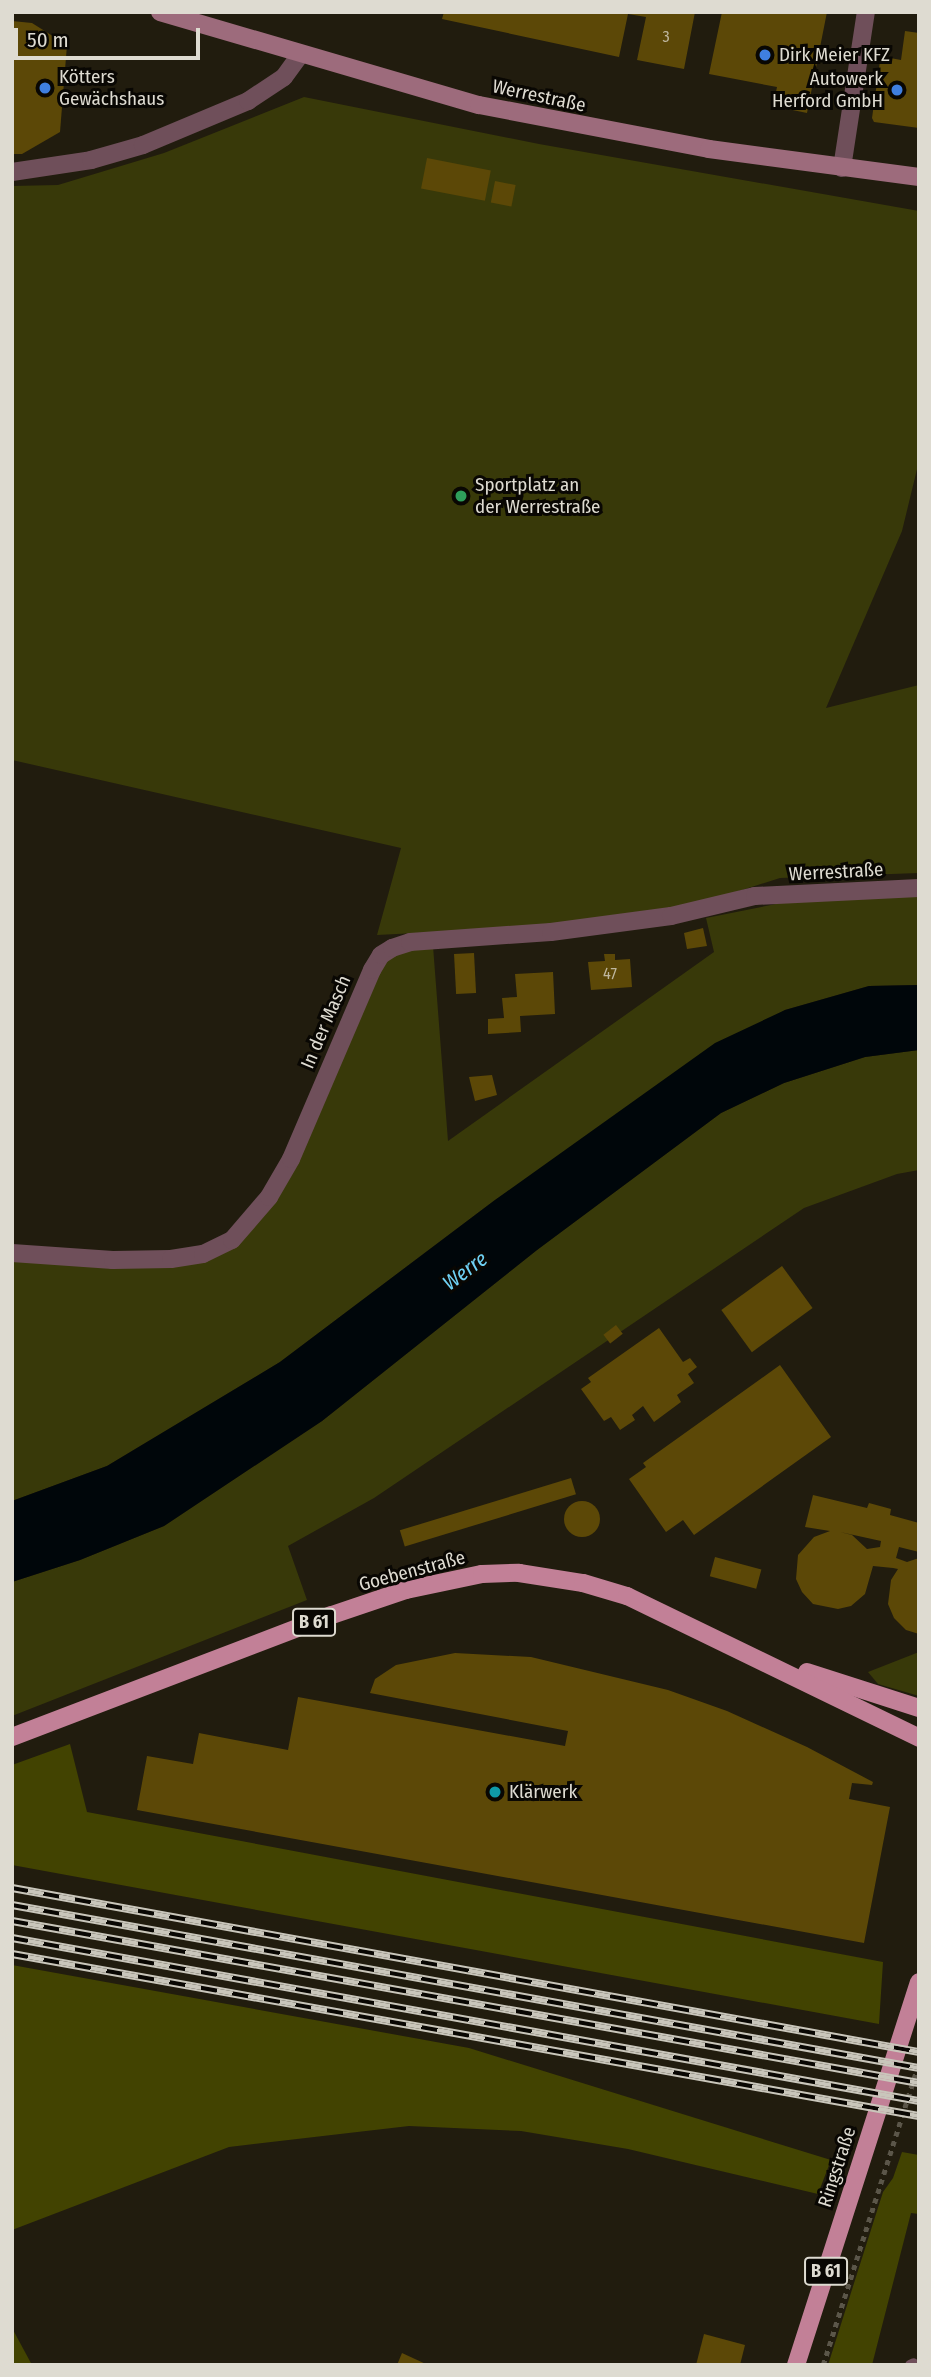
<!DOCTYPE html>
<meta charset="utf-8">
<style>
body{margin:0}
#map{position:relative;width:931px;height:2377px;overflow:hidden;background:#211c0e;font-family:"Fira Sans Condensed",sans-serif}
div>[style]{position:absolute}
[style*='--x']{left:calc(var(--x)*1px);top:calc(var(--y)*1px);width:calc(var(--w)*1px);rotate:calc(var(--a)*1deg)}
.green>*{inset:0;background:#383909}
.forest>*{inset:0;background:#424301}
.water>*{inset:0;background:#00060a}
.building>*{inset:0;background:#5c4807;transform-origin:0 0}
.round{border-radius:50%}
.path>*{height:4.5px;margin-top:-2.25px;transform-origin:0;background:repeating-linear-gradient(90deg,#5b5649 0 5px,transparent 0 10px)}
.service>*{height:10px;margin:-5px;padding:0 5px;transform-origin:5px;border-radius:5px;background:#6f4f5a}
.minor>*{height:18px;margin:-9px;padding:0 9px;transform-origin:9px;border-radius:9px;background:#6f4f5a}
.secondary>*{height:18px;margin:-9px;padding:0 9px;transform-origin:9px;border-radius:9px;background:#9d6b7c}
.primary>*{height:18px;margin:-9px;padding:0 9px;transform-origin:9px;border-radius:9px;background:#c28097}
.rail>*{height:8px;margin-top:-4px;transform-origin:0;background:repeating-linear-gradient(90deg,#090703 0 16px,#c9c6bb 0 32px);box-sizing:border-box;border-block:2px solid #c9c6bb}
.dots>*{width:19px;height:19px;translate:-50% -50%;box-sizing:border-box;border:4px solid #090703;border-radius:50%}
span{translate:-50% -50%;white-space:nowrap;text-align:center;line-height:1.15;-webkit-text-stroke:6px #090703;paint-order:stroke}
.number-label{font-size:16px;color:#beb69e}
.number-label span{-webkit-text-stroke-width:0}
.shield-label span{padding:2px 5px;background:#090703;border:2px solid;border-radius:5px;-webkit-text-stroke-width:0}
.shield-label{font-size:18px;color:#dedbd1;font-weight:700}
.poi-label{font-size:19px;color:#dedbd1}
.left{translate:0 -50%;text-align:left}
.right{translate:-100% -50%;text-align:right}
.street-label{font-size:19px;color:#dedbd1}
.water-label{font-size:21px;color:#6fd1f4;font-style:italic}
.frame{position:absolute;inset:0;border:14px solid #dedbd1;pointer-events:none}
.scale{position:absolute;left:14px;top:28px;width:186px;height:32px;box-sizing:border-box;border:4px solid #dedbd1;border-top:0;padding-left:9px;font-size:21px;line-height:24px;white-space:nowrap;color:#dedbd1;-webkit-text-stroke:5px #090703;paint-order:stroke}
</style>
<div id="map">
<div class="green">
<div style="clip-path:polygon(304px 97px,539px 144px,919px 211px,919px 461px,902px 531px,826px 708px,919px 685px,919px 873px,780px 878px,698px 904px,556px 926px,377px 935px,401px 848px,12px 760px,12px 186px,58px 185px,164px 153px)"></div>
<div style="clip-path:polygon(919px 892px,919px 985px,869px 986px,785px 1010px,495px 1200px,280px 1362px,107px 1466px,12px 1501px,12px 1261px,190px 1264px,261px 1219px,379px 970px,392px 954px,433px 946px,448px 1141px,714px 952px,706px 918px,791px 901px)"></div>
<div style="clip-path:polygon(919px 1050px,919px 1170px,897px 1174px,804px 1208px,374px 1498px,288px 1546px,307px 1600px,12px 1716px,12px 1582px,80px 1560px,164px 1526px,322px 1421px,537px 1250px,721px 1113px,784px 1083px,865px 1057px)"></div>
<div style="clip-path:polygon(919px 1652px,919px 1696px,878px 1684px,868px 1672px)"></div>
</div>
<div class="forest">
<div style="clip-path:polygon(70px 1744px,87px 1812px,883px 1962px,879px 2024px,12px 1865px,12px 1765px)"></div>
<div style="clip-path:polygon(12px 1965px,469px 2048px,831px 2160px,818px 2194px,628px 2149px,521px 2131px,409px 2126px,229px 2147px,12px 2230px)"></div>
<div style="clip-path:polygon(902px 2152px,919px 2155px,919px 2214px,911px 2213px,872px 2365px,828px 2365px,883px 2192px,893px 2178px)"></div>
<div style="clip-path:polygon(12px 2328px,32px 2365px,12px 2365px)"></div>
</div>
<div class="water">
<div style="clip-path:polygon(919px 985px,919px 1050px,865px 1057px,784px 1083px,721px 1113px,537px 1250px,322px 1421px,164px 1526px,80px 1560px,12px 1582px,12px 1501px,107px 1466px,280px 1362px,495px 1200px,715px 1043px,785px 1010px,869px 986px)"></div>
</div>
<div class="building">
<div style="clip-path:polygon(444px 12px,695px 12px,684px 69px,637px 60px,646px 17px,628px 14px,619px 57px,442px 19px)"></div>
<div style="clip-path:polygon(722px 12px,827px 12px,807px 113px,773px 106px,777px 87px,709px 74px)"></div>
<div style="clip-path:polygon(12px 21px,32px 23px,67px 45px,60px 132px,22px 154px,12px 154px)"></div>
<div style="clip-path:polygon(905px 31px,919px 33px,919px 128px,874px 122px,872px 118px,880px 61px,885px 57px,901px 60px)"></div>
<div style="left:427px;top:158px;width:65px;height:31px;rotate:11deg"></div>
<div style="left:495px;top:181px;width:21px;height:22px;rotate:11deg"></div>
<div style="clip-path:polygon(703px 928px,707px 946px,687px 949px,684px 933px)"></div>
<div style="left:474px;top:953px;width:40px;height:20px;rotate:87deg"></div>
<div style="clip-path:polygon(604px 954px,615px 954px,615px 960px,630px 959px,632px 987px,591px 990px,588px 962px,605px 961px)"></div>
<div style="clip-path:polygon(553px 972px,555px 1014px,520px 1016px,521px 1032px,488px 1034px,488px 1019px,504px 1018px,502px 998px,517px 997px,515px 974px)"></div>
<div style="clip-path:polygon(492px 1075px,497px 1095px,475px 1101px,469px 1077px)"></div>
<div style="left:782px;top:1266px;width:52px;height:75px;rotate:54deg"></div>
<div style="left:616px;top:1325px;width:11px;height:16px;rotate:52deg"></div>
<div style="clip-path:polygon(659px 1328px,683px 1362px,690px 1358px,697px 1367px,688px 1374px,694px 1383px,677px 1395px,681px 1402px,654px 1422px,643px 1406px,632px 1415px,635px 1420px,620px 1430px,611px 1417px,604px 1421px,581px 1389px,591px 1382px,588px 1378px)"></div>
<div style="clip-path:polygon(780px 1365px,831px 1437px,694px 1535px,683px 1520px,666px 1532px,629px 1479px,646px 1467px,643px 1463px)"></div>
<div style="left:571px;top:1478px;width:17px;height:179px;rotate:73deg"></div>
<div style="clip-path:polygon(evenodd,813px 1495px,867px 1508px,869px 1503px,891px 1509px,890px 1515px,919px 1523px,919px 1552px,899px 1547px,896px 1558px,907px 1562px,919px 1558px,919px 1634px,906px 1630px,894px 1618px,888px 1604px,891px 1580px,898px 1569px,893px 1568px,873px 1566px,865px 1594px,851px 1606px,838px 1609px,813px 1604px,802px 1592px,796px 1579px,798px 1555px,814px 1537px,830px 1531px,805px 1527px,813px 1495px,840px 1532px,881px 1541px,880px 1547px,867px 1549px,852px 1535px,840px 1532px)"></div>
<div class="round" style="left:564px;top:1501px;width:36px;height:36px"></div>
<div style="left:715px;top:1557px;width:48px;height:20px;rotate:15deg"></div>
<div style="clip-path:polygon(455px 1653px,531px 1657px,668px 1690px,727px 1711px,807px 1747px,873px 1782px,872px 1785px,852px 1783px,849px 1799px,890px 1807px,864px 1943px,137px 1810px,147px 1756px,193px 1764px,199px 1733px,288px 1750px,298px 1697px,565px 1746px,568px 1731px,370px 1693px,375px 1679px,396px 1665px)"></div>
<div style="clip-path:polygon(704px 2334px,745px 2345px,740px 2365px,696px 2365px)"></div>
<div style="clip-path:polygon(402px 2353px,428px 2365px,397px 2365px)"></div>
</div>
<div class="path">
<div style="--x:823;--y:2365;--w:317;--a:-72.4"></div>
</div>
<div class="service">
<div style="--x:910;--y:2365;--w:4;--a:-27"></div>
</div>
<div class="minor">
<div style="--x:842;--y:168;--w:158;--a:-81.3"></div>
<div style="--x:12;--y:172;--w:80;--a:-8.6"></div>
<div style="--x:91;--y:160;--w:54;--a:-16.1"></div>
<div style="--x:143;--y:145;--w:114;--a:-22.7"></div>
<div style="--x:248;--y:101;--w:43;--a:-33.7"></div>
<div style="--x:284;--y:77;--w:27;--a:-54"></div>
<div style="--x:12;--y:1253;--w:101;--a:4"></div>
<div style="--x:113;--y:1260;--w:58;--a:-1"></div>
<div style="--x:171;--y:1259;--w:32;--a:-9"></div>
<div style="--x:203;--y:1254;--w:32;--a:-26"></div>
<div style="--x:232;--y:1240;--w:57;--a:-49.3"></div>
<div style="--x:269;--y:1197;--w:44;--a:-59.9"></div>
<div style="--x:291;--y:1159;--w:206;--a:-66.8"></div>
<div style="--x:372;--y:970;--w:17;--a:-59"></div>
<div style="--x:381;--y:955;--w:13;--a:-32"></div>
<div style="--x:392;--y:948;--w:19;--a:-18"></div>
<div style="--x:410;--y:942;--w:141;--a:-4.1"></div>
<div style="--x:551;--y:932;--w:121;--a:-7.6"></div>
<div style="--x:671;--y:916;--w:86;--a:-13.4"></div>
<div style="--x:755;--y:896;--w:164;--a:-2.8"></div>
</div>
<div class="secondary">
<div style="--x:160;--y:12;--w:332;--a:16.3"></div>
<div style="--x:479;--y:105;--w:234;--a:10.8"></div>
<div style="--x:709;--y:149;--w:212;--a:7.6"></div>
</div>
<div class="primary">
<div style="--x:807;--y:1672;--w:118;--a:17.8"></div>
<div style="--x:12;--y:1737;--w:342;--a:-20.9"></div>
<div style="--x:332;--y:1615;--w:78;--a:-18.7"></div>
<div style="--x:406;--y:1590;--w:78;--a:-11.9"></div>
<div style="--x:482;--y:1574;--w:37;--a:-2"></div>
<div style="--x:519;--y:1573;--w:65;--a:8.9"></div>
<div style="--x:583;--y:1583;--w:46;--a:16.5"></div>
<div style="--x:627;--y:1596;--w:325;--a:25.9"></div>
<div style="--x:796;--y:2365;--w:402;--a:-72.2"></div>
</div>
<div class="rail">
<div style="--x:12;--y:1888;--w:922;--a:10.25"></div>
<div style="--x:12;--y:1905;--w:922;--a:10.19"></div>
<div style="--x:12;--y:1921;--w:921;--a:10.13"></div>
<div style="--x:12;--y:1938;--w:922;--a:10.19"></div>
<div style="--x:12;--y:1954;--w:921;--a:10.13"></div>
</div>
<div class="dots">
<div style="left:765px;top:55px;background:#3f7fe0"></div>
<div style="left:45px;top:88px;background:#3f7fe0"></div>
<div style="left:897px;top:90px;background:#3f7fe0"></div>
<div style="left:461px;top:496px;background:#2e9e5b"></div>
<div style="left:495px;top:1792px;background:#0f9aa8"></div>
</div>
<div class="number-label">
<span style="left:666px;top:37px">3</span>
<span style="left:610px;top:974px">47</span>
</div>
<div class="shield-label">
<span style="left:314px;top:1622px">B 61</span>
<span style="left:826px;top:2271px">B 61</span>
</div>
<div class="poi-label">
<span class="left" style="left:779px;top:55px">Dirk Meier KFZ</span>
<span class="left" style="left:59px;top:88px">Kötters<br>Gewächshaus</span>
<span class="right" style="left:883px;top:90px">Autowerk<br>Herford GmbH</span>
<span class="left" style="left:475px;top:496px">Sportplatz an<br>der Werrestraße</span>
<span class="left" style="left:509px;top:1792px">Klärwerk</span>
</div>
<div class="street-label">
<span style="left:539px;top:96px;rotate:12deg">Werrestraße</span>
<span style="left:836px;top:872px;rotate:-3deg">Werrestraße</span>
<span style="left:326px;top:1022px;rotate:-67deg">In der Masch</span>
<span style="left:412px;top:1571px;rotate:-15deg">Goebenstraße</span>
<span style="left:837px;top:2167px;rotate:-72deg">Ringstraße</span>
</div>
<div class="water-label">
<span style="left:465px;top:1271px;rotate:-37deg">Werre</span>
</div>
<div class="frame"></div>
<div class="scale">50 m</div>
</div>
